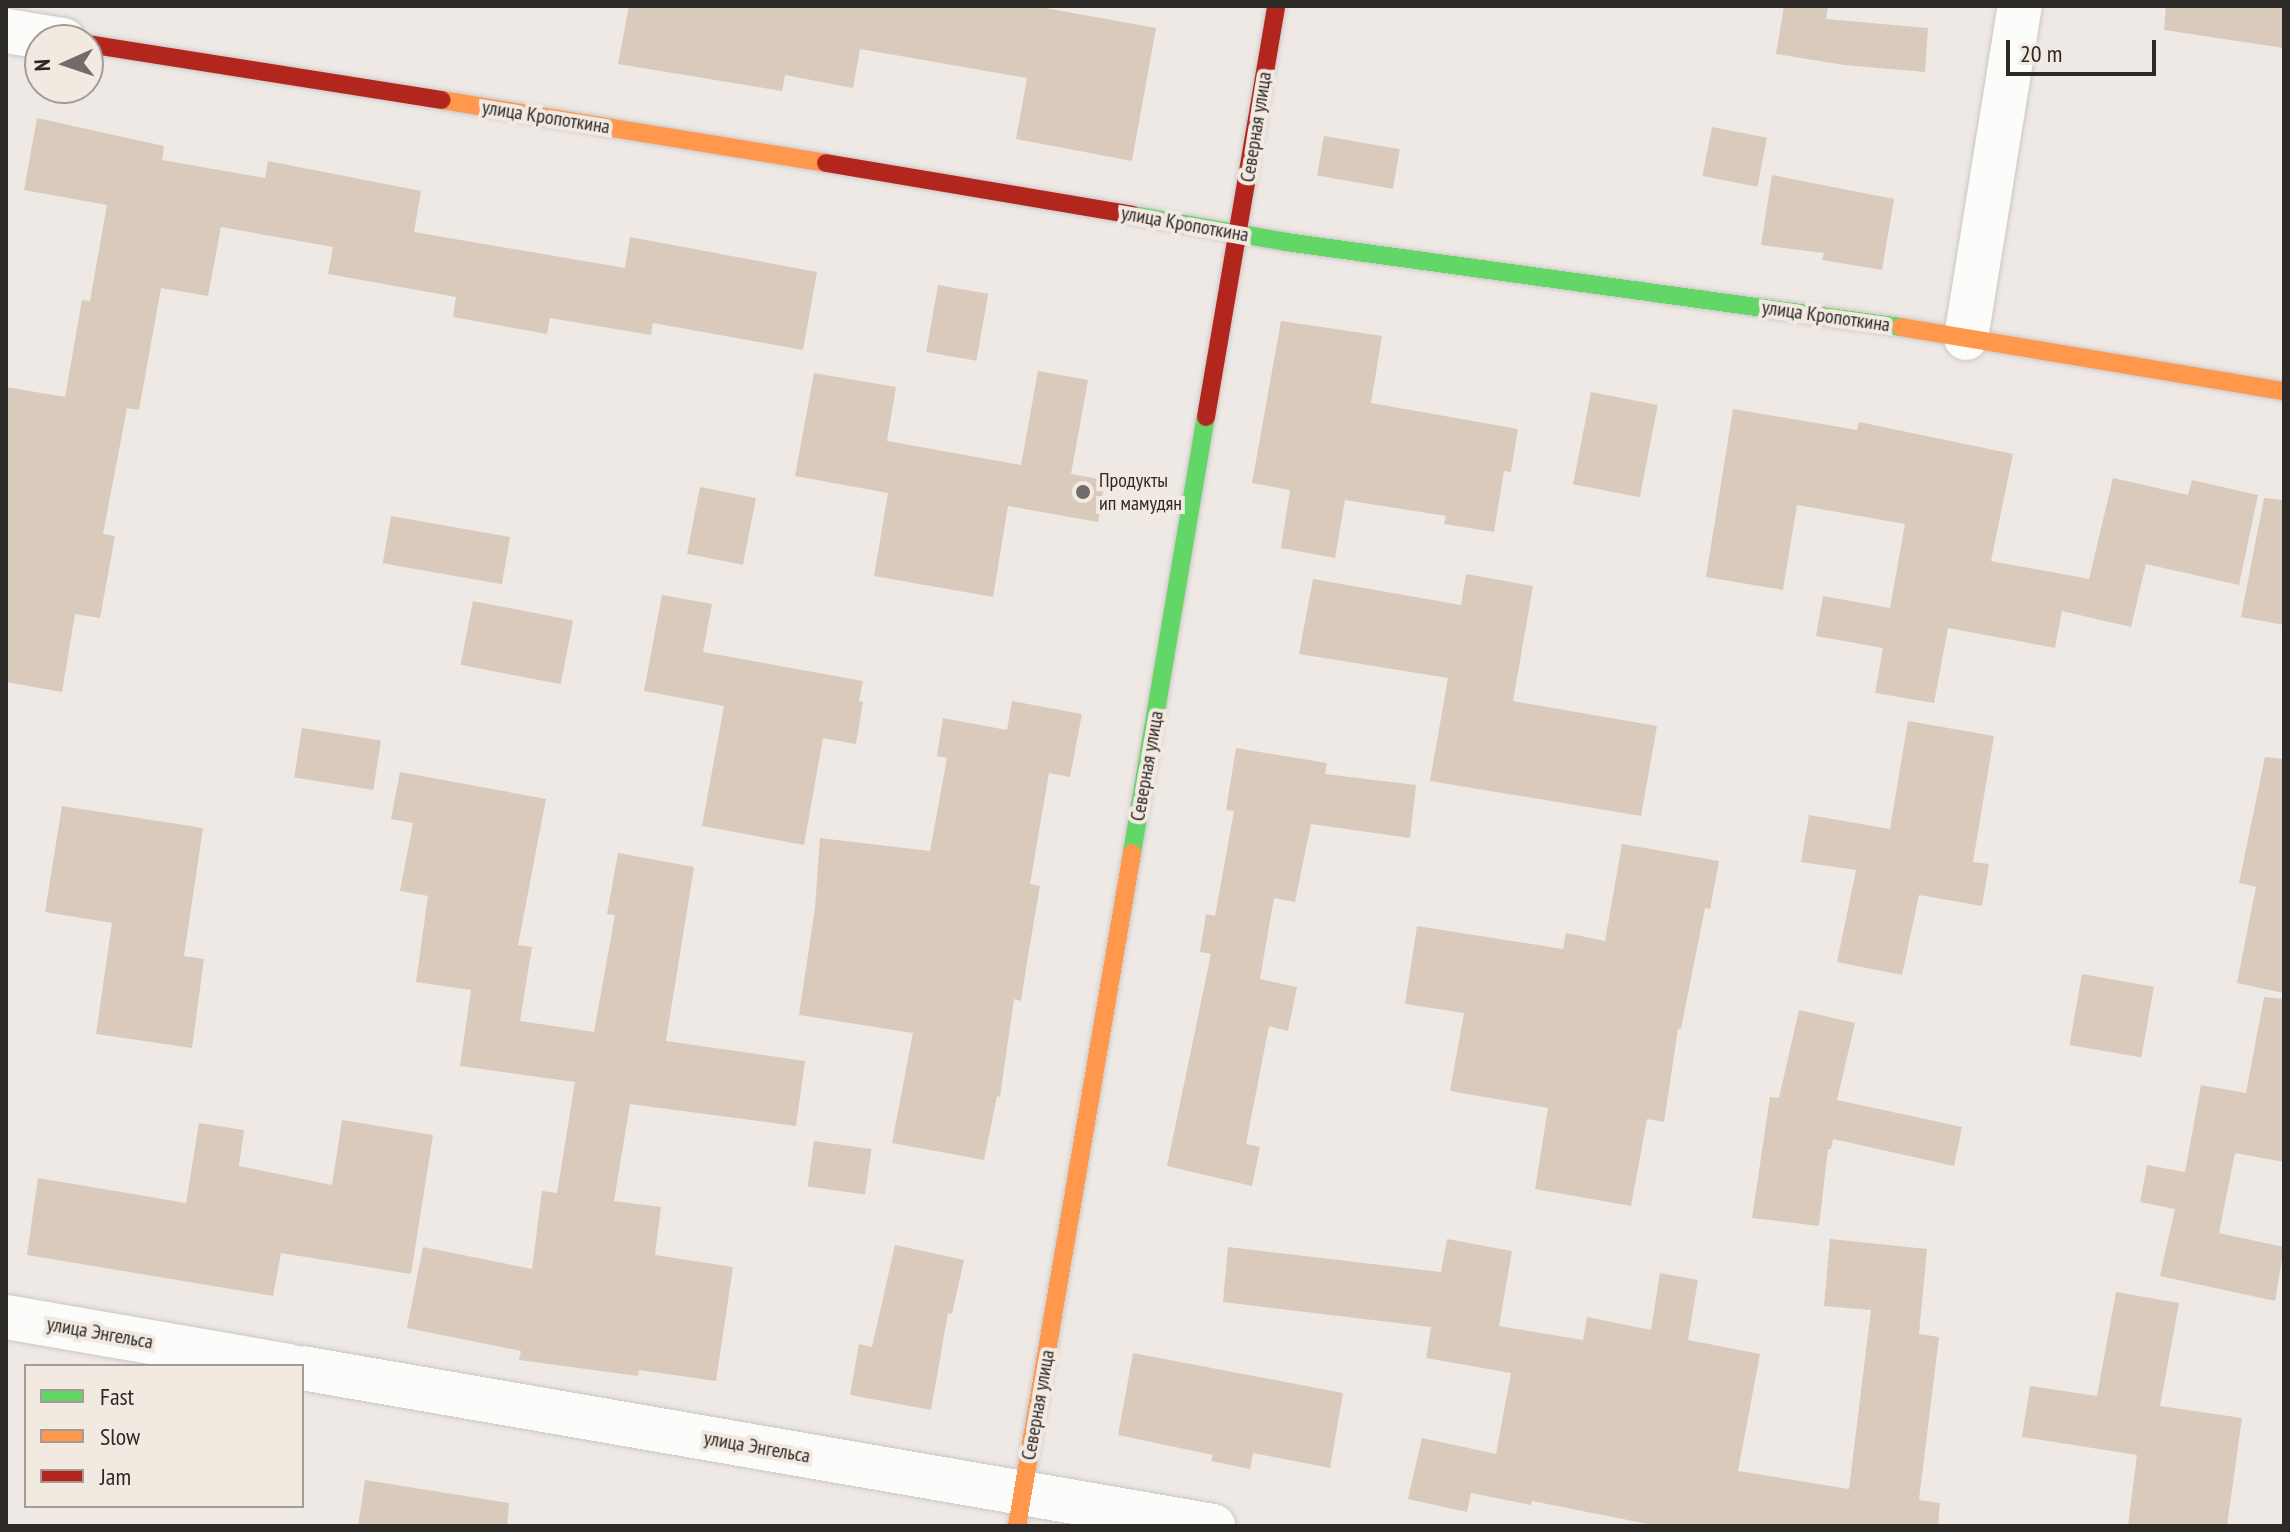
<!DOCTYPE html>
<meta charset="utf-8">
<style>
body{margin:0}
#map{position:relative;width:2290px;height:1532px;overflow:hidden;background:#eee9e5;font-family:"PT Sans Narrow",sans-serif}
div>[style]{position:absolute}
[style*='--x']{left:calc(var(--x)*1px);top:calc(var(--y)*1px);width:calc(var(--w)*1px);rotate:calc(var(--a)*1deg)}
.building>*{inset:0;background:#dacabc;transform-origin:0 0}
.roads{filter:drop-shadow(0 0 2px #cbc7c4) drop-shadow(0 0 2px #cbc7c4)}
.street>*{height:44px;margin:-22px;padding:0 22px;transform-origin:22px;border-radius:22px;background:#fcfcfb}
.fast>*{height:18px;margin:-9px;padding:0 9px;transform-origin:9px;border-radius:9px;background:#63d668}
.slow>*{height:18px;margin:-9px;padding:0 9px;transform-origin:9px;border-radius:9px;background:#ff974d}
.jam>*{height:18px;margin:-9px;padding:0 9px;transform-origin:9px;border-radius:9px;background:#b3261e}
.dots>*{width:22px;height:22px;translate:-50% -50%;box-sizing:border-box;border:4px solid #f2e9e1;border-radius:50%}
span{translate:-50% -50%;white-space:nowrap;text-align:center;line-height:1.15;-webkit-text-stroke:8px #f2e9e1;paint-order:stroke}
.street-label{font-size:20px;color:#2d2926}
.poi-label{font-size:20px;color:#2d2926}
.left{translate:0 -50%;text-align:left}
.frame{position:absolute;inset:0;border:8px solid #2d2926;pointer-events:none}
.legend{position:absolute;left:24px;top:1364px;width:280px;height:144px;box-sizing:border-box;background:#f2e9e1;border:2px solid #a39c96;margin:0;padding:10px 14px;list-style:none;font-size:24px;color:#2d2926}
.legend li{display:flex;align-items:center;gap:16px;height:40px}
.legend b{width:40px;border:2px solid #a39c96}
.north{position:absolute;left:24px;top:24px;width:80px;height:80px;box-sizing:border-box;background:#f2e9e1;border:2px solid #a39c96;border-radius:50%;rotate:267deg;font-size:22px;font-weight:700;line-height:32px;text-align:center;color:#2d2926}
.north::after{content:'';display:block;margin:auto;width:28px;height:36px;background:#716c69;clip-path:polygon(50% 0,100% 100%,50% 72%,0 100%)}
.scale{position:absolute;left:2006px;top:40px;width:150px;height:36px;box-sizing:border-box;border:4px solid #2d2926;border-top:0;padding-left:10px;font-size:24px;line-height:28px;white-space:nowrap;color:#2d2926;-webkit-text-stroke:6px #f2e9e1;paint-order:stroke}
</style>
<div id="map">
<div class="building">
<div style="clip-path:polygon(629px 6px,1034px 6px,1156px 28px,1132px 161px,1016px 139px,1027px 78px,860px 49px,853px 88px,785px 75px,782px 91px,618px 64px)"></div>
<div style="clip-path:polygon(1784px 6px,1828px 6px,1826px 19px,1928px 28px,1925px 72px,1844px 65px,1776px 54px)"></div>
<div style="clip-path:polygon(2166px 6px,2284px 6px,2284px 48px,2164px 30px)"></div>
<div style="clip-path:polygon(37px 118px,164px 146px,162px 160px,265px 178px,268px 161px,421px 191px,414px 232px,625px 268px,630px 237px,817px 272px,803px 350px,653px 323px,651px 335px,550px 318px,547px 334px,453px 317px,456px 297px,328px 274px,333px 247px,221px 227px,208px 296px,161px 288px,139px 410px,127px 408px,103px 534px,115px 536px,100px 618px,75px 614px,62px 692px,6px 682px,6px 387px,65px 397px,82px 300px,90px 301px,107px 205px,24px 190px)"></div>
<div style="left:1712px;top:127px;width:56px;height:50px;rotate:11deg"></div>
<div style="left:1324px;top:136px;width:77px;height:40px;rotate:10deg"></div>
<div style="clip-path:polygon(1772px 175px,1894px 199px,1882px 270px,1822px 260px,1824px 253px,1761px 245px)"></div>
<div style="left:938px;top:285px;width:51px;height:68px;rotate:10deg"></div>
<div style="clip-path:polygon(1281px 321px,1382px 336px,1371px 403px,1518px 429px,1511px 472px,1504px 471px,1494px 532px,1444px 524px,1446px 516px,1345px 500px,1335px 558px,1281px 548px,1290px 490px,1252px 483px)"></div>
<div style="clip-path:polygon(1038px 371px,1088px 380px,1071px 474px,1105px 480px,1098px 522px,1008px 506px,993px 597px,874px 576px,888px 493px,795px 476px,814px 373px,896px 387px,887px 441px,1021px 465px)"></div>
<div style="left:1591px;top:392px;width:68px;height:94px;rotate:11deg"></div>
<div style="clip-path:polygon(1733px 409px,1857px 430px,1859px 422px,2013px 454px,1991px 561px,2089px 579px,2113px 478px,2188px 495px,2192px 480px,2258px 495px,2239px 585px,2146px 564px,2131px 627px,2062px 611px,2055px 648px,1948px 628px,1934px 703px,1875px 693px,1883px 648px,1816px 636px,1823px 596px,1890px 608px,1905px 524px,1797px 505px,1783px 590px,1706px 577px)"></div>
<div style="left:700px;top:487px;width:57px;height:68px;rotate:11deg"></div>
<div style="clip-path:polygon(2264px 498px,2284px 500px,2284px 625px,2241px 617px)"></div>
<div style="left:391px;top:516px;width:121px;height:48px;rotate:10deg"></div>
<div style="clip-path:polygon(1466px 574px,1533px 586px,1513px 701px,1657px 726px,1641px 816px,1430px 781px,1448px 678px,1299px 654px,1313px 579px,1461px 605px)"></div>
<div style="clip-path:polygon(662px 595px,712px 604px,703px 652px,863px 681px,859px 701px,863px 702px,856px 744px,823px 738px,804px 845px,702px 826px,724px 706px,644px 691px)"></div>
<div style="left:473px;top:601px;width:102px;height:65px;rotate:11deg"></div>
<div style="clip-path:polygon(1012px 701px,1082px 714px,1070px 777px,1049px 773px,1030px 884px,1040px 886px,1028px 956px,1021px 1001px,1014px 999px,1000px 1097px,997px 1096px,984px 1160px,892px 1143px,913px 1033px,799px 1015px,815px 908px,820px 838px,930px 851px,947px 758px,937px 756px,943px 718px,1007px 730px)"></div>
<div style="clip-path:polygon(1908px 721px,1994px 736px,1973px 862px,1989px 864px,1982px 906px,1919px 895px,1902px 975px,1837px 962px,1856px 870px,1801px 862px,1809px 815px,1890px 829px)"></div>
<div style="left:302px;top:728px;width:80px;height:50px;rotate:9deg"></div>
<div style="clip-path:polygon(1236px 748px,1327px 763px,1325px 774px,1416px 785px,1410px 838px,1311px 824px,1295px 902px,1274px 898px,1260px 979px,1297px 987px,1288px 1031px,1269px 1026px,1246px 1144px,1260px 1147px,1252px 1186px,1167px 1166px,1211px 954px,1200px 952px,1206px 914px,1215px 916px,1234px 811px,1226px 810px)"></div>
<div style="clip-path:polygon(2265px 757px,2284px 759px,2284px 993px,2237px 983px,2256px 887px,2239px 883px)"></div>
<div style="clip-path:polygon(400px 772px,546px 799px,518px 945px,532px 947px,520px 1021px,594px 1032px,615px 915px,607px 914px,618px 853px,694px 867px,666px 1041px,805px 1061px,796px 1126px,630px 1104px,614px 1201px,661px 1207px,655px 1255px,733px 1267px,716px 1381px,639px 1370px,638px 1376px,519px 1360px,521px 1351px,407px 1328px,423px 1247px,532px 1269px,542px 1191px,557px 1193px,575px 1082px,460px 1066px,471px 990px,416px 982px,428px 896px,400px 891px,413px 823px,391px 819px)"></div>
<div style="clip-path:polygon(62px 806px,203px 828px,184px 956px,204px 959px,192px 1048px,96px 1034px,112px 923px,45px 912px)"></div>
<div style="clip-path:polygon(1622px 844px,1719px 861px,1710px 909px,1705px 908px,1681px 1029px,1678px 1029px,1664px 1122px,1647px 1119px,1631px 1206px,1535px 1189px,1548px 1108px,1450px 1091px,1464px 1013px,1405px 1004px,1417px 926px,1563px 949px,1566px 933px,1605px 941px)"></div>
<div style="left:2082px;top:974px;width:73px;height:72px;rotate:10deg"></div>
<div style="clip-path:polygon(2264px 997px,2284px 999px,2284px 1162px,2235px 1153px,2219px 1233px,2284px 1247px,2275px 1301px,2160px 1276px,2175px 1209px,2140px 1202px,2147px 1165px,2185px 1172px,2201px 1085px,2246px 1093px)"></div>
<div style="clip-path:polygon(1799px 1010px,1855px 1023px,1837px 1100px,1962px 1127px,1954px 1166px,1833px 1139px,1831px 1149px,1828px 1149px,1819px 1226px,1752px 1218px,1770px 1097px,1779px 1098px)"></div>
<div style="clip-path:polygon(342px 1120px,433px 1135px,411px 1274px,281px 1253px,273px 1296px,27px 1255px,38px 1178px,186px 1203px,199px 1123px,244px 1130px,239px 1166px,332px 1185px)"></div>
<div style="left:814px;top:1141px;width:58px;height:46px;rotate:8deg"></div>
<div style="clip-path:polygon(1447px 1239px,1512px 1251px,1499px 1326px,1583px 1340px,1587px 1317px,1651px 1330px,1660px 1273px,1698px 1280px,1688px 1340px,1760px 1354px,1738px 1471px,1849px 1489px,1871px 1310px,1824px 1306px,1830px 1239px,1927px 1249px,1919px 1334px,1939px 1337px,1919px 1500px,1940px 1503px,1938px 1526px,1658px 1526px,1532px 1501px,1531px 1505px,1471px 1493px,1467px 1512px,1408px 1499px,1422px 1438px,1496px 1454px,1511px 1373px,1426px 1358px,1431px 1327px,1223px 1302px,1228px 1247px,1441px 1272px)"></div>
<div style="clip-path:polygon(895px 1245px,964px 1260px,952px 1314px,948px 1313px,931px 1410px,850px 1395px,859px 1344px,872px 1347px)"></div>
<div style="clip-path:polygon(2116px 1292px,2179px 1303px,2160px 1406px,2242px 1418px,2227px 1526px,2128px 1526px,2137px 1455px,2022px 1437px,2030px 1386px,2097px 1396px)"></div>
<div style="clip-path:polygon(1133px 1353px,1343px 1393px,1330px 1468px,1253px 1453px,1250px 1469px,1211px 1461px,1213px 1455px,1118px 1435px)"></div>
<div style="clip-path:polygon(365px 1480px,509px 1503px,507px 1526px,358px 1526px)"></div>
</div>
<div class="roads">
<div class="street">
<div style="--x:6;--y:31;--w:58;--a:9"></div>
<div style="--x:1966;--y:338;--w:336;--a:-80.8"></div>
<div style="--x:6;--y:1317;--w:287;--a:9.8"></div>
<div style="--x:302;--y:1368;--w:925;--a:9.84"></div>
</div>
<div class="fast">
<div style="--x:1132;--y:215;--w:156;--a:9.9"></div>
<div style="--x:1286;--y:242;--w:621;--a:7.87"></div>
<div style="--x:1132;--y:853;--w:442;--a:-80.4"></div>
</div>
<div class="slow">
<div style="--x:442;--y:100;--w:389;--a:9.3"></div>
<div style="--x:1901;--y:327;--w:388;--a:9.5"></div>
<div style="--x:1017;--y:1526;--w:683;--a:-80.3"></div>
</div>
<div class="jam">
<div style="--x:88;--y:44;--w:358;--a:9"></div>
<div style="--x:826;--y:163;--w:310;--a:9.6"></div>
<div style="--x:1206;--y:417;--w:417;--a:-80.3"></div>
</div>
</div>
<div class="dots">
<div style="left:1083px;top:492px;background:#716c69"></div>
</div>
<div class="street-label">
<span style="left:546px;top:117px;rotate:9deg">улица Кропоткина</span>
<span style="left:1256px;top:127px;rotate:-81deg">Северная улица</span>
<span style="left:1185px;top:224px;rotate:10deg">улица Кропоткина</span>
<span style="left:1826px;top:316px;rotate:8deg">улица Кропоткина</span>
<span style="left:1147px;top:766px;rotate:-80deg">Северная улица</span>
<span style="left:100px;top:1333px;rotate:10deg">улица Энгельса</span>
<span style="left:1038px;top:1405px;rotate:-80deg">Северная улица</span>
<span style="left:757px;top:1447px;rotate:10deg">улица Энгельса</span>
</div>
<div class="poi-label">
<span class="left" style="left:1099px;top:492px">Продукты<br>ип мамудян</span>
</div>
<div class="frame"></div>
<ul class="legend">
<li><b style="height:10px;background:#63d668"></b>Fast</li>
<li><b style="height:10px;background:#ff974d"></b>Slow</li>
<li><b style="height:10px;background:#b3261e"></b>Jam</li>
</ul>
<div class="north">N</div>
<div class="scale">20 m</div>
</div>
